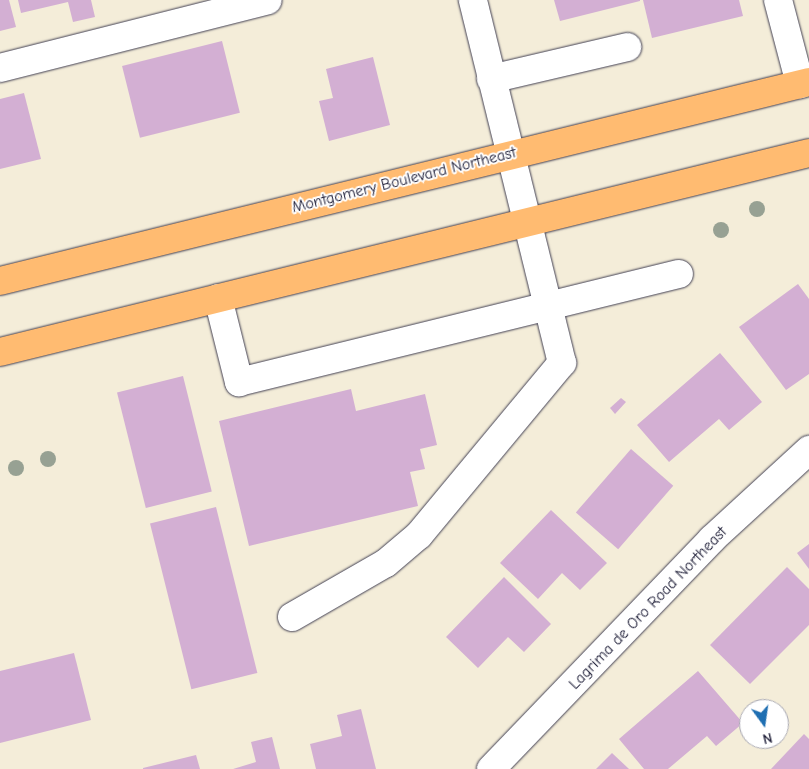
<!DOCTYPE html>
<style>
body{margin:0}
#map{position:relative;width:809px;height:769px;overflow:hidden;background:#f4edd9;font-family:"Comic Neue",sans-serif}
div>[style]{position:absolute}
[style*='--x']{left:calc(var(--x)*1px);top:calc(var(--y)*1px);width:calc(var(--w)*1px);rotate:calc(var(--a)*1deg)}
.building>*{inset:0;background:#d3afd3;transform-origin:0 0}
.roads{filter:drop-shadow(0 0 1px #424053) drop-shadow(0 0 1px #424053)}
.minor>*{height:28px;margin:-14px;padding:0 14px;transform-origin:14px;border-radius:14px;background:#fff}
.major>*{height:28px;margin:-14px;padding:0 14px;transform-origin:14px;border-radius:14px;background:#ffbb71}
.trees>*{width:16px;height:16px;margin:-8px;border-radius:50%;background:#97a193}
span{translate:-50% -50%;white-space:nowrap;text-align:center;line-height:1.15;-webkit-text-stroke:4px #fff;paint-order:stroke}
.street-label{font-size:16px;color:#22223b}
.north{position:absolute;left:739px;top:699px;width:50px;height:50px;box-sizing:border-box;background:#fff;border:1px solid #a7a7b1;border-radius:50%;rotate:166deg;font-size:14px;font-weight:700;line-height:20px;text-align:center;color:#22223b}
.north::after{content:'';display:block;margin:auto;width:18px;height:22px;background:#1f6fb2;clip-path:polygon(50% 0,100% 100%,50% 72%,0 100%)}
</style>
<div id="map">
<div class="building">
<div style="clip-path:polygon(0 0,9px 0,16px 27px,0 31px)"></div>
<div style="clip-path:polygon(18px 0,91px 0,95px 17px,73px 22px,68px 2px,21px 13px)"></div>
<div style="clip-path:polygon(554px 0,640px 0,640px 1px,560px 21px)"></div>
<div style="clip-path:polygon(643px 0,739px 0,743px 16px,652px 38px)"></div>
<div style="left:222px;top:41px;width:74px;height:103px;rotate:76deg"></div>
<div style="clip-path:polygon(373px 57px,390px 125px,329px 141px,319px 101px,333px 98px,326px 69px)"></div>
<div style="clip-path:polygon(24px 93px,41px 159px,0 169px,0 99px)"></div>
<div style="clip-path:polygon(798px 284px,809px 299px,809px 374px,786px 390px,739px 327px)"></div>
<div style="clip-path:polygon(720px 353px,762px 402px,729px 430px,719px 419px,669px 462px,637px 425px)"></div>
<div style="left:183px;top:376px;width:119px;height:68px;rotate:76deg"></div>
<div style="clip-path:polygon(351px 389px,356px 411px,425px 394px,437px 445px,420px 449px,425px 469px,410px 472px,418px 506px,249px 546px,219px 421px)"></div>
<div style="clip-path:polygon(621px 398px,626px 402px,615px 414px,610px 408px)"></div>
<div style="left:631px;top:449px;width:56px;height:84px;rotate:41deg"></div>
<div style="left:216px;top:507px;width:171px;height:68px;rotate:76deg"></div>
<div style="clip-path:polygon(551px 510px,607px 563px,580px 590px,562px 573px,538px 599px,500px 563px)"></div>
<div style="clip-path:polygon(809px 544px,809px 569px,797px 553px)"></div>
<div style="clip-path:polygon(787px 567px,809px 589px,809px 625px,750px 684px,710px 645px)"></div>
<div style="clip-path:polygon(504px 577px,551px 624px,524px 652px,508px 637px,478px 668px,446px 637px)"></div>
<div style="clip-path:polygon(74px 653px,91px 720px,0 743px,0 671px)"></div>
<div style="clip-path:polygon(698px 671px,743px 723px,716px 746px,707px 736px,668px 769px,644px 769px,619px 739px)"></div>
<div style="clip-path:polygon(361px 709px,376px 769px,316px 769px,310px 744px,342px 736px,337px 715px)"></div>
<div style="clip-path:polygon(804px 734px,809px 739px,809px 769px,771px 769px)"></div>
<div style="clip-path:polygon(272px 737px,280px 769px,233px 769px,256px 762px,251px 742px)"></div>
<div style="clip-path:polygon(612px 753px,629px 769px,596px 769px)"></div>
<div style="clip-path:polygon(196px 755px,200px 769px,143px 769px,143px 768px)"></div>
</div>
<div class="roads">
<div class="minor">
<div style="--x:778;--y:0;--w:87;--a:75.3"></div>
<div style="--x:0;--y:68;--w:276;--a:-14.2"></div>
<div style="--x:491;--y:79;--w:140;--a:-13.2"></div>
<div style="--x:218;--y:298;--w:87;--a:76"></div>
<div style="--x:239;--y:382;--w:453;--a:-13.8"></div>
<div style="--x:292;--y:617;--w:108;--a:-29.9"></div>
<div style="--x:386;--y:563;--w:43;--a:-40.3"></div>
<div style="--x:419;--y:535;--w:224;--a:-50.3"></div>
<div style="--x:562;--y:363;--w:374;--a:-103.8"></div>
<div style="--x:491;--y:769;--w:319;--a:-46.1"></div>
<div style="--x:712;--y:539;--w:132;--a:-42.5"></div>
</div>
<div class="major">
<div style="--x:0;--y:281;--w:833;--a:-13.82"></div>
<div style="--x:0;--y:352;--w:833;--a:-13.82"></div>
</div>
</div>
<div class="trees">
<div style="left:757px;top:209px"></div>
<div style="left:721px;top:230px"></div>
<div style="left:48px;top:459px"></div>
<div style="left:16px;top:468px"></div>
</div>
<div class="street-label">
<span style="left:404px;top:180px;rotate:-14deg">Montgomery Boulevard Northeast</span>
<span style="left:648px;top:608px;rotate:-46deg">Lagrima de Oro Road Northeast</span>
</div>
<div class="north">N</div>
</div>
